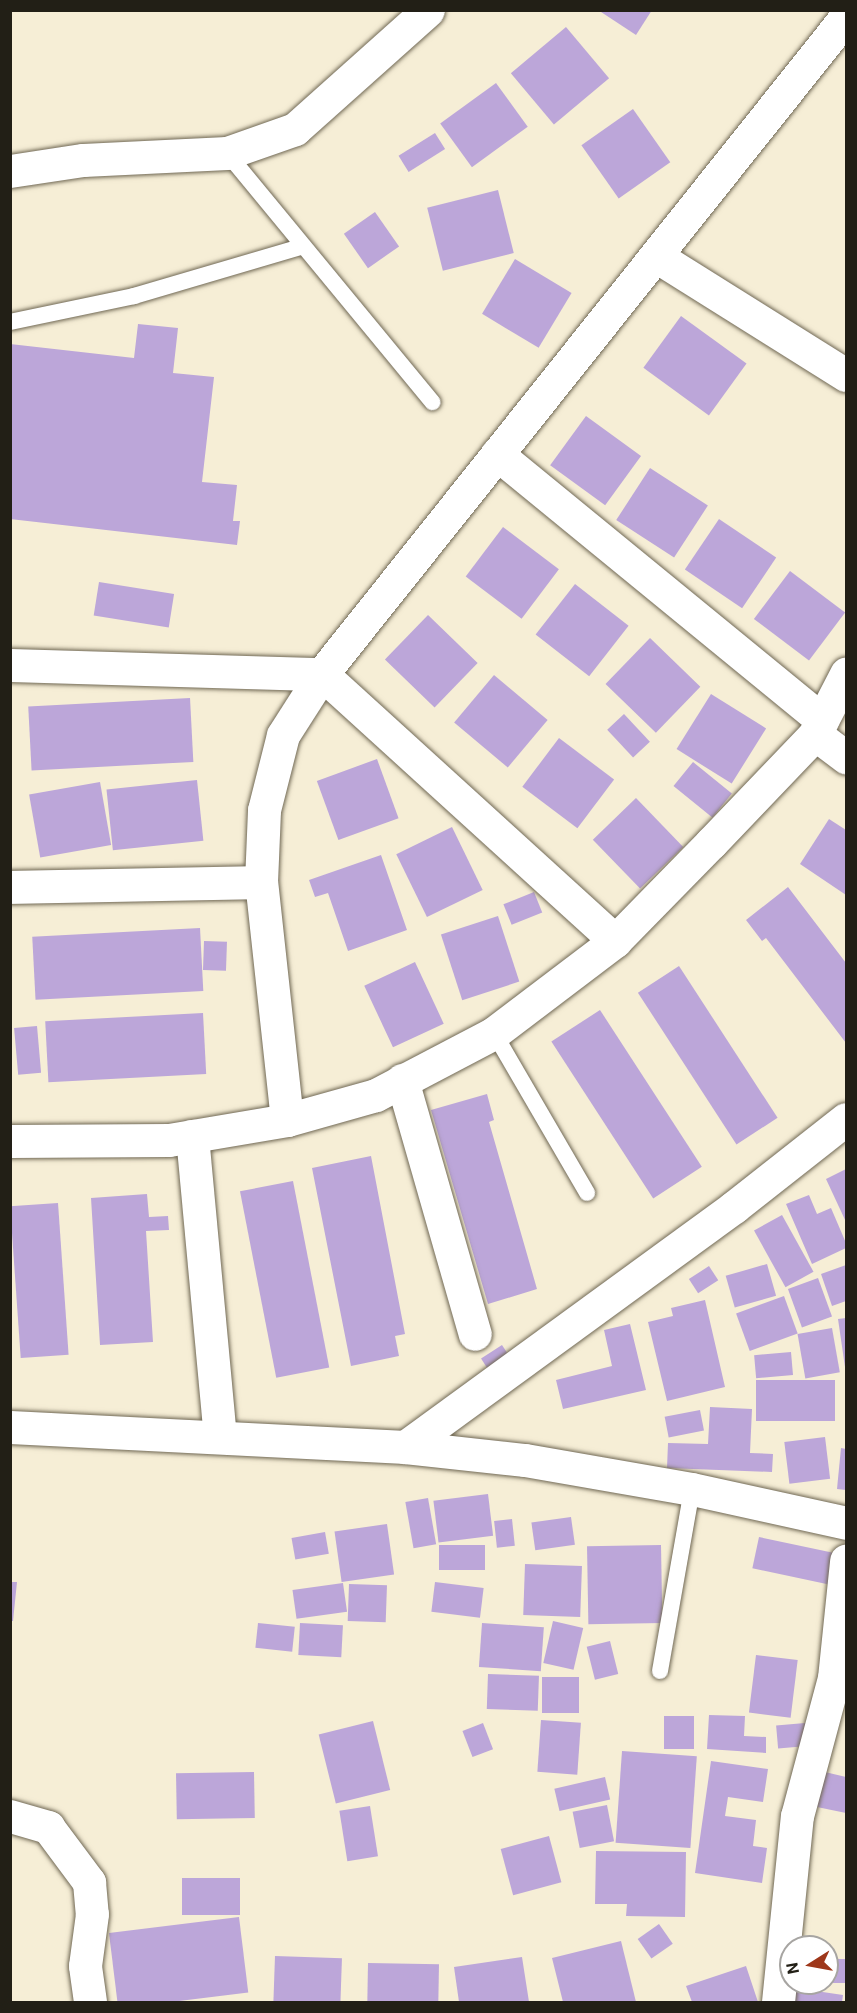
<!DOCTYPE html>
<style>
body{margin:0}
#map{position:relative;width:857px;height:2013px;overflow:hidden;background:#f6eed6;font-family:Roboto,sans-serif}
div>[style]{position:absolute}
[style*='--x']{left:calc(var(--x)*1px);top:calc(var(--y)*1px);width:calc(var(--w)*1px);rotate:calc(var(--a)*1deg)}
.building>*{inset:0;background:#bca6d9;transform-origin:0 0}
.roads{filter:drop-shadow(0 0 2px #706854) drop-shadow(0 0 2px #706854)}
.lane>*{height:16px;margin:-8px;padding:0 8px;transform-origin:8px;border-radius:8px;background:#fff}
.street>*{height:33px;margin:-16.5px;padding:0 16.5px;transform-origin:16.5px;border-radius:16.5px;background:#fff}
span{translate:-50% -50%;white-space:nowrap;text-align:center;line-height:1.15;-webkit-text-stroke:5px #fff;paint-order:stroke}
.frame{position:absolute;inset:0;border:12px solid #221f16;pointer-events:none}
.north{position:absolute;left:779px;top:1935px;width:60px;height:60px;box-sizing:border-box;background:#fff;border:2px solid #a7a5a2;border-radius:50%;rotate:259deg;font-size:16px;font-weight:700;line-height:24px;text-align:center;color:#221f16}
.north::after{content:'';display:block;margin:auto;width:21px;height:27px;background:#9e371a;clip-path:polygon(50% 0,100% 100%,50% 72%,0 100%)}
</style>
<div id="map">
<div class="building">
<div style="clip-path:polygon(598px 10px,652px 10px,636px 35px)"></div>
<div style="left:566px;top:27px;width:67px;height:72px;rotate:50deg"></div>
<div style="left:496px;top:83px;width:54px;height:69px;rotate:54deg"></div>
<div style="left:633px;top:109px;width:65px;height:63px;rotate:55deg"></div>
<div style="left:435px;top:133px;width:19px;height:43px;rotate:58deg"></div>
<div style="left:498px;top:190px;width:65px;height:73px;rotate:76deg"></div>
<div style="left:375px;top:212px;width:42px;height:38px;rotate:55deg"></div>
<div style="left:515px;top:259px;width:66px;height:64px;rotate:31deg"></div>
<div style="left:681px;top:316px;width:81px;height:64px;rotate:36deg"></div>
<div style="clip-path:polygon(138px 324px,178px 328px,173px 373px,214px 377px,202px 482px,237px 485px,233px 521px,240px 521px,237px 545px,10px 519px,10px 344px,134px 358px)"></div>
<div style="left:586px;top:416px;width:68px;height:61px;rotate:36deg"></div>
<div style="left:650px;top:468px;width:69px;height:62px;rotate:33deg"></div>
<div style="left:719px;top:519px;width:69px;height:61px;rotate:34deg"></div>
<div style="left:503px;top:527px;width:70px;height:62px;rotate:37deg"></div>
<div style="left:790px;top:571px;width:69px;height:60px;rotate:37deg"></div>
<div style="left:99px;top:582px;width:76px;height:34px;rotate:9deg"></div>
<div style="left:575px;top:584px;width:68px;height:64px;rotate:38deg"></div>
<div style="left:428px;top:615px;width:69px;height:62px;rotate:44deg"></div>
<div style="left:650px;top:638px;width:70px;height:64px;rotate:44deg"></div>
<div style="left:494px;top:675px;width:70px;height:62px;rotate:40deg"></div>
<div style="left:711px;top:694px;width:65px;height:65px;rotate:32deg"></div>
<div style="left:190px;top:698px;width:64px;height:162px;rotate:87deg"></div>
<div style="left:624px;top:714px;width:38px;height:23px;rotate:47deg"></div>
<div style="left:559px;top:738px;width:69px;height:61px;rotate:37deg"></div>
<div style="left:377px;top:759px;width:63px;height:64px;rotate:70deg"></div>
<div style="left:693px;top:762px;width:50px;height:31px;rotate:39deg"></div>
<div style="left:197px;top:780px;width:61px;height:91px;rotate:84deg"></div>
<div style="left:100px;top:782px;width:64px;height:72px;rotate:80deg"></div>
<div style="left:636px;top:798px;width:68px;height:60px;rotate:46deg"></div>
<div style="clip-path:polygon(829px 819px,846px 830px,846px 895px,800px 864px)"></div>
<div style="left:452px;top:827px;width:70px;height:62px;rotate:64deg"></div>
<div style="clip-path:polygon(381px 855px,407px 930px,348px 951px,328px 893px,315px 897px,309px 880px)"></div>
<div style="clip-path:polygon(788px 887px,846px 963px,846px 1043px,766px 938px,762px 941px,746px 920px)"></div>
<div style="left:534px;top:892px;width:22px;height:33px;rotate:68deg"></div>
<div style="left:498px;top:916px;width:69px;height:60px;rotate:72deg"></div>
<div style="left:200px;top:928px;width:63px;height:168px;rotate:87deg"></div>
<div style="left:204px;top:941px;width:23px;height:29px;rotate:2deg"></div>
<div style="left:415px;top:962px;width:68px;height:56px;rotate:65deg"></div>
<div style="left:679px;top:966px;width:181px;height:49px;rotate:57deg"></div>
<div style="left:600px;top:1010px;width:187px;height:58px;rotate:57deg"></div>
<div style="left:203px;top:1013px;width:61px;height:158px;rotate:87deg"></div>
<div style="left:37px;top:1026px;width:47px;height:23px;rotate:85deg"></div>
<div style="clip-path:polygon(487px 1094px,494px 1120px,489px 1122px,537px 1289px,488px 1304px,431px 1110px)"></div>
<div style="clip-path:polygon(371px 1156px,405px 1334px,395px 1336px,399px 1356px,351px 1366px,312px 1168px)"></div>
<div style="clip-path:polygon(846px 1169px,846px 1222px,826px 1179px)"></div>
<div style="left:293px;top:1181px;width:190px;height:54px;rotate:79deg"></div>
<div style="clip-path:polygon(147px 1194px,149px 1217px,168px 1216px,169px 1230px,146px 1231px,153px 1342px,100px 1345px,91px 1198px)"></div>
<div style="clip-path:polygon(809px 1195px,817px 1214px,831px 1208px,846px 1243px,846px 1248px,812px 1264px,786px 1204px)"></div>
<div style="left:58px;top:1203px;width:152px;height:48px;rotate:86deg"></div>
<div style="left:782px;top:1215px;width:65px;height:32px;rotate:61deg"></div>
<div style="left:767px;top:1264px;width:33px;height:43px;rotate:74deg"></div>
<div style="clip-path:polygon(846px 1265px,846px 1301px,832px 1306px,821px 1274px)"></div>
<div style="left:709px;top:1266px;width:17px;height:24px;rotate:57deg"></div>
<div style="left:818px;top:1278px;width:41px;height:32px;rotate:70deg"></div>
<div style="left:784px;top:1296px;width:40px;height:51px;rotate:70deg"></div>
<div style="clip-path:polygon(705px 1300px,725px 1387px,667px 1401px,648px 1322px,673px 1316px,671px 1308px)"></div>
<div style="clip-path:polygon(846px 1318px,846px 1367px,845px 1367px,838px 1319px)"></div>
<div style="clip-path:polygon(630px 1324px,646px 1390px,563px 1409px,556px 1380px,612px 1366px,604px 1330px)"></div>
<div style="left:832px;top:1328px;width:45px;height:35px;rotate:80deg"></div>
<div style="left:502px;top:1345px;width:20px;height:25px;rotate:57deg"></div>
<div style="left:791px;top:1352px;width:23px;height:37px;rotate:85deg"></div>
<div style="left:835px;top:1380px;width:41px;height:79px;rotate:90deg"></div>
<div style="clip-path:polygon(710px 1407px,752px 1409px,750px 1453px,773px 1454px,772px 1472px,667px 1468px,668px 1443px,708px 1444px)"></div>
<div style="left:700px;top:1410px;width:21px;height:36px;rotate:79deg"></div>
<div style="left:825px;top:1437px;width:42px;height:41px;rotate:83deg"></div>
<div style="clip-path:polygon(841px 1448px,846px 1449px,846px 1490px,837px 1489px)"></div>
<div style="left:488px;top:1494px;width:42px;height:55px;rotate:83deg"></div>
<div style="left:428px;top:1498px;width:47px;height:23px;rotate:80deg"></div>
<div style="left:571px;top:1517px;width:28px;height:40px;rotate:82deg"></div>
<div style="left:512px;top:1519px;width:27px;height:18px;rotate:84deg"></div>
<div style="left:387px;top:1524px;width:51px;height:53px;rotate:82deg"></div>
<div style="left:325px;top:1532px;width:22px;height:34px;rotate:80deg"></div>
<div style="left:759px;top:1537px;width:83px;height:32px;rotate:12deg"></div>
<div style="left:439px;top:1545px;width:46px;height:25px"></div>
<div style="left:661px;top:1545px;width:78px;height:74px;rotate:89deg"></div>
<div style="left:525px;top:1564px;width:57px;height:51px;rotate:2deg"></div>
<div style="clip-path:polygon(10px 1582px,17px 1582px,13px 1621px,10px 1621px)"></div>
<div style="left:435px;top:1582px;width:49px;height:30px;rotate:7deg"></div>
<div style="left:343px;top:1583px;width:29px;height:51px;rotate:82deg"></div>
<div style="left:349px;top:1584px;width:38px;height:37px;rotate:2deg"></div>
<div style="left:553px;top:1621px;width:31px;height:43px;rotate:13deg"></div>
<div style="left:258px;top:1623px;width:37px;height:25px;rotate:6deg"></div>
<div style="left:300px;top:1623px;width:43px;height:32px;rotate:3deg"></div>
<div style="left:482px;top:1623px;width:62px;height:44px;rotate:4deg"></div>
<div style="left:610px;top:1641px;width:34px;height:24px;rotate:76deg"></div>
<div style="left:756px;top:1655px;width:42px;height:58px;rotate:7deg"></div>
<div style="left:488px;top:1674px;width:51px;height:35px;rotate:2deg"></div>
<div style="left:542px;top:1677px;width:37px;height:36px"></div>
<div style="clip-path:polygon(709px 1715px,745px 1716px,744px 1736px,766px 1737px,766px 1753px,707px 1749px)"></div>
<div style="left:664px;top:1716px;width:30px;height:33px"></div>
<div style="left:541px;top:1720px;width:40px;height:52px;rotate:4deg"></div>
<div style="left:373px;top:1721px;width:71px;height:56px;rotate:76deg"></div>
<div style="left:483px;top:1723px;width:28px;height:22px;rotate:69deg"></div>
<div style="left:805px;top:1723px;width:23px;height:29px;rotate:85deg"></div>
<div style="left:622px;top:1751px;width:75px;height:92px;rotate:4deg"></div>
<div style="clip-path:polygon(711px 1761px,768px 1769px,763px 1802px,728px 1797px,725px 1816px,756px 1820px,753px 1846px,767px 1848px,762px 1883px,695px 1873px)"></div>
<div style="left:254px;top:1772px;width:46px;height:78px;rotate:89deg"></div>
<div style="clip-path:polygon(825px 1772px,846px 1777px,846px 1813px,817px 1807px)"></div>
<div style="left:605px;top:1777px;width:23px;height:52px;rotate:77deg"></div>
<div style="left:607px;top:1805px;width:37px;height:35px;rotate:79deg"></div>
<div style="left:370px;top:1806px;width:51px;height:31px;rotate:81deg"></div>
<div style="left:549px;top:1836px;width:48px;height:50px;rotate:75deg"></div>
<div style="clip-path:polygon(596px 1851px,686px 1852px,685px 1917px,626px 1916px,627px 1904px,595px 1904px)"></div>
<div style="left:182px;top:1878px;width:58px;height:37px"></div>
<div style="left:239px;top:1917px;width:76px;height:131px;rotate:83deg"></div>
<div style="left:659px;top:1924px;width:24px;height:26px;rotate:55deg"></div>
<div style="clip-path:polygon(621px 1941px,636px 2002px,563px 2002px,552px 1958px)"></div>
<div style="left:275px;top:1956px;width:67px;height:46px;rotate:2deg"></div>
<div style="clip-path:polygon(522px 1957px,529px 2002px,459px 2002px,454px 1967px)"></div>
<div style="left:832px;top:1959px;width:14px;height:24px"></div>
<div style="left:368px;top:1963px;width:71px;height:39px;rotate:1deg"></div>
<div style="clip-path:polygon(746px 1966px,758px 2002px,692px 2002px,686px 1986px)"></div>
<div style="clip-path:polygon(791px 1983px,810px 1983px,809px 1990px,843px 1995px,842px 2002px,780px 2002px)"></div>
</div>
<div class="roads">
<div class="lane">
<div style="--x:227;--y:153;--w:323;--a:50.5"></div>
<div style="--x:10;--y:322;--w:127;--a:-11.8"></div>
<div style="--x:134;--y:296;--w:174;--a:-16.4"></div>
<div style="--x:494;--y:1033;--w:185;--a:59.8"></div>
<div style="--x:660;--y:1671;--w:185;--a:-80"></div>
</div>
<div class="street">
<div style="--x:10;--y:171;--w:74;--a:-8.6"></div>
<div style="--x:83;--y:160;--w:144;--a:-2.8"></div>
<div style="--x:227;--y:153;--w:72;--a:-19.4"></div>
<div style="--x:295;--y:129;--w:178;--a:-41.8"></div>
<div style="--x:656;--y:256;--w:224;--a:32.1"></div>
<div style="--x:497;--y:454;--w:420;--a:39.3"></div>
<div style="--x:10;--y:665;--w:312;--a:1.7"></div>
<div style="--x:322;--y:674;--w:396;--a:42.3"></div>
<div style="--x:815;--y:734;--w:39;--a:37"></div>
<div style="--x:10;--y:887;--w:251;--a:-1.1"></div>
<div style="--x:402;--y:1080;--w:264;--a:74"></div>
<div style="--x:287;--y:1120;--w:239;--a:-96.2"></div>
<div style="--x:261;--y:882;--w:72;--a:-87.6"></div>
<div style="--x:264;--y:810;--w:77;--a:-75.8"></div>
<div style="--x:283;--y:735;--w:72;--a:-57.4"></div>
<div style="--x:322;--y:674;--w:840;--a:-51.43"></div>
<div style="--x:192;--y:1136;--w:302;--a:84.7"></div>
<div style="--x:10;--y:1141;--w:159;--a:-0.4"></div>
<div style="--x:169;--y:1140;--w:120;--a:-9.6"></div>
<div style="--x:287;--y:1120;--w:92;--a:-15.7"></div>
<div style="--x:376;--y:1095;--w:133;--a:-27.7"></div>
<div style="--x:494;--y:1033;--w:152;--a:-37.2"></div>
<div style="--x:615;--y:941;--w:137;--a:-45.6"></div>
<div style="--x:711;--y:843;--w:151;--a:-46.3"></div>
<div style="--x:815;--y:734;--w:68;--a:-62.7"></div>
<div style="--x:10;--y:1427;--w:396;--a:2.9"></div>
<div style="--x:405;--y:1447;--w:121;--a:6.2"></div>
<div style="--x:525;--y:1460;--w:169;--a:9.9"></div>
<div style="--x:692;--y:1489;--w:158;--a:12.4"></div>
<div style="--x:405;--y:1447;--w:407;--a:-36.1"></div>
<div style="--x:734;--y:1207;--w:142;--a:-38.2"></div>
<div style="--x:10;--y:1816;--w:40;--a:16"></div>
<div style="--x:48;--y:1827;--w:69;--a:53.3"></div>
<div style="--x:89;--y:1882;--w:32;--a:85"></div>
<div style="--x:92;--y:1914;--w:52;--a:97.7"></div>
<div style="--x:85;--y:1966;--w:36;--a:82"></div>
<div style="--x:778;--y:2002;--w:187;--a:-84.2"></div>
<div style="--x:797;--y:1816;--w:143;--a:-75"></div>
<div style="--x:834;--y:1678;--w:118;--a:-84.1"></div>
</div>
</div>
<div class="frame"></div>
<div class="north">N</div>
</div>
